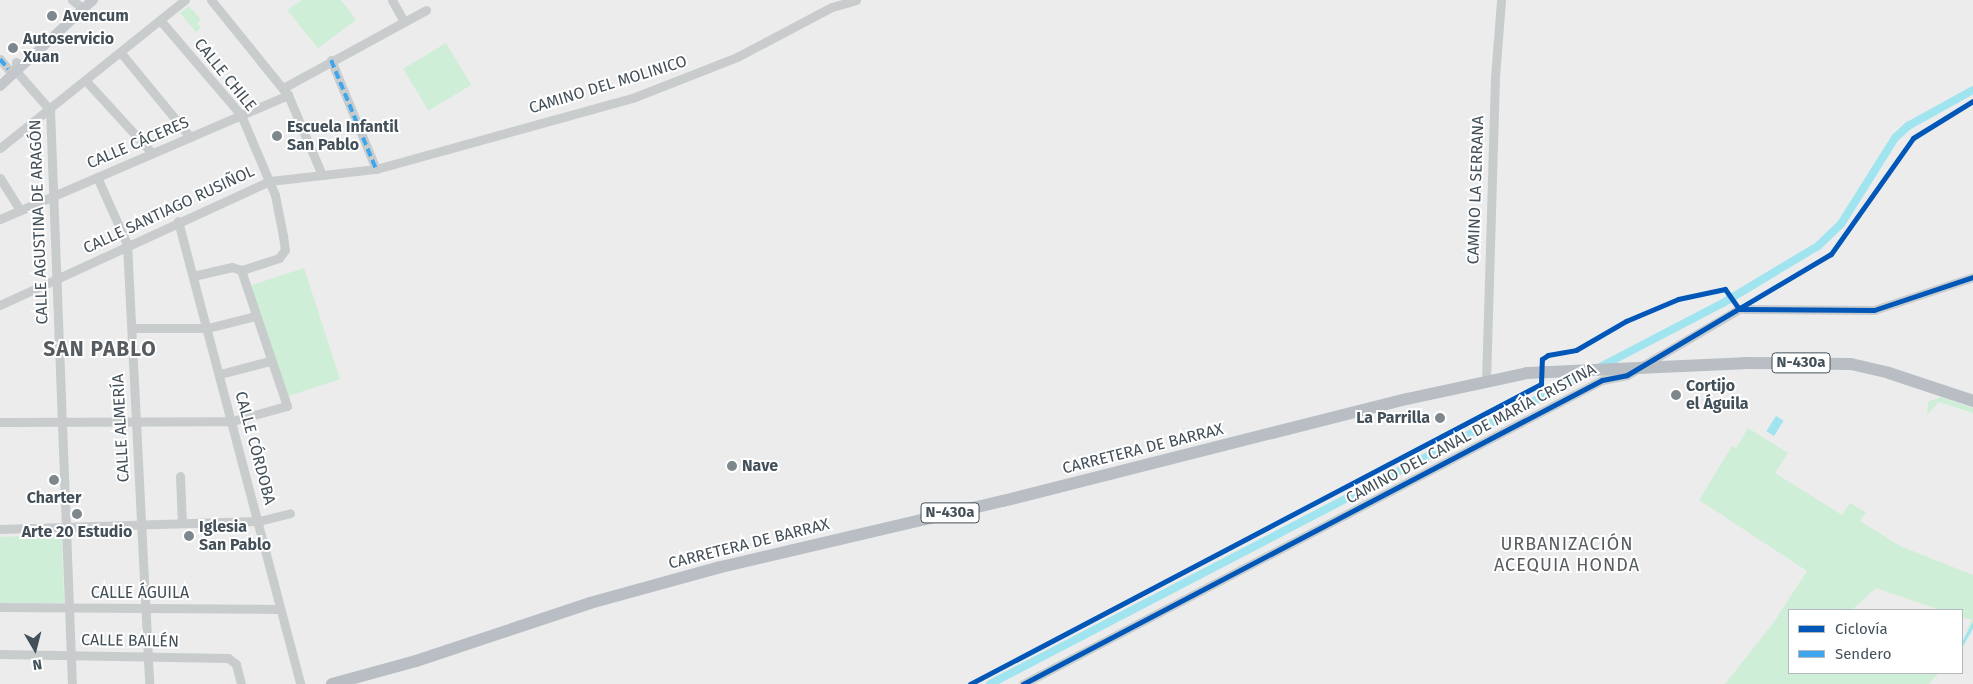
<!DOCTYPE html>
<meta charset="utf-8">
<style>
body{margin:0}
#map{position:relative;width:1973px;height:684px;overflow:hidden;background:#edecec;font-family:"Fira Sans",sans-serif}
div>[style]{position:absolute}
[style*='--x']{left:calc(var(--x)*1px);top:calc(var(--y)*1px);width:calc(var(--w)*1px);rotate:calc(var(--a)*1deg)}
.green>*{inset:0;background:#ceeed8;transform-origin:0 0}
.water>*{inset:0;background:#a0e4ef;transform-origin:0 0}
.stream>*{height:2.5px;margin:-1.25px;padding:0 1.25px;transform-origin:1.25px;border-radius:1.25px;background:#a0e4ef}
.canal>*{height:8px;margin:-4px;padding:0 4px;transform-origin:4px;border-radius:4px;background:#a0e4ef}
.minor>*{height:9px;margin:-4.5px;padding:0 4.5px;transform-origin:4.5px;border-radius:4.5px;background:#c8cccd}
.major>*{height:10px;margin:-5px;padding:0 5px;transform-origin:5px;border-radius:5px;background:#c3c7cb}
.highway>*{height:12px;margin:-6px;padding:0 6px;transform-origin:6px;border-radius:6px;background:#b8bec3}
.quiet>*{height:4px;margin-top:-2px;transform-origin:0;background:repeating-linear-gradient(90deg,#3fa5ed 0 8px,transparent 0 12px)}
.cycleway>*{height:5px;margin:-2.5px;padding:0 2.5px;transform-origin:2.5px;border-radius:2.5px;background:#0057b8}
.dots>*{width:14px;height:14px;translate:-50% -50%;box-sizing:border-box;border:2px solid #fff;border-radius:50%}
span{translate:-50% -50%;white-space:nowrap;text-align:center;line-height:1.15;-webkit-text-stroke:4px #fff;paint-order:stroke}
.shield-label span{padding:1px 4px;background:#fff;border:1px solid;border-radius:4px;-webkit-text-stroke-width:0}
.shield-label{font-size:15px;color:#435059;font-weight:700}
.poi-label{font-size:16px;color:#435059;font-weight:700}
.left{translate:0 -50%;text-align:left}
.right{translate:-100% -50%;text-align:right}
.street-label{font-size:16px;color:#435059}
.neighbourhood-label{font-size:18px;color:#575c60;letter-spacing:1px}
.district-label{font-size:21px;color:#575c60;font-weight:700;letter-spacing:1px}
.legend{position:absolute;left:1788px;top:609px;width:175px;height:65px;box-sizing:border-box;background:#fff;border:1px solid #b4b9bd;margin:0;padding:6px 9px;list-style:none;font-size:15px;color:#435059}
.legend li{display:flex;align-items:center;gap:10px;height:25px}
.legend b{width:25px;border:1px solid #b4b9bd}
.north{position:absolute;left:10px;top:624px;width:50px;height:50px;-webkit-text-stroke:4px #fff;paint-order:stroke;rotate:172deg;font-size:14px;font-weight:700;line-height:20px;text-align:center;color:#435059}
.north::after{content:'';display:block;margin:auto;width:18px;height:22px;background:#435059;clip-path:polygon(50% 0,100% 100%,50% 72%,0 100%)}
</style>
<div id="map">
<div class="green">
<div style="clip-path:polygon(302px 0,341px 0,356px 20px,318px 48px,287px 10px)"></div>
<div style="clip-path:polygon(189px 6px,201px 20px,197px 23px,201px 28px,196px 32px,180px 13px)"></div>
<div style="left:446px;top:43px;width:49px;height:50px;rotate:59deg"></div>
<div style="left:304px;top:268px;width:117px;height:59px;rotate:72deg"></div>
<div style="clip-path:polygon(1941px 397px,1973px 408px,1973px 413px,1939px 402px,1927px 415px,1928px 402px)"></div>
<div style="clip-path:polygon(1748px 428px,1788px 453px,1775px 473px,1842px 515px,1850px 503px,1866px 512px,1860px 521px,1900px 546px,1973px 575px,1973px 625px,1962px 643px,1972px 619px,1962px 618px,1962px 610px,1940px 610px,1876px 588px,1852px 610px,1789px 610px,1789px 673px,1939px 673px,1929px 684px,1725px 684px,1774px 622px,1807px 571px,1699px 500px,1732px 446px,1736px 448px)"></div>
<div style="clip-path:polygon(57px 534px,62px 538px,64px 603px,0 604px,0 537px)"></div>
</div>
<div class="water">
<div style="left:1776px;top:416px;width:9px;height:18px;rotate:32deg"></div>
</div>
<div class="stream">
<div style="--x:1962;--y:644;--w:23;--a:-61"></div>
</div>
<div class="canal">
<div style="--x:1600;--y:367;--w:139;--a:-27.5"></div>
<div style="--x:1723;--y:303;--w:111;--a:-31"></div>
<div style="--x:1818;--y:246;--w:32;--a:-44"></div>
<div style="--x:1841;--y:224;--w:102;--a:-57.9"></div>
<div style="--x:1895;--y:138;--w:18;--a:-43"></div>
<div style="--x:1908;--y:126;--w:74;--a:-29"></div>
<div style="--x:990;--y:684;--w:675;--a:-27.51"></div>
</div>
<div class="minor">
<div style="--x:72;--y:0;--w:15;--a:37"></div>
<div style="--x:211;--y:0;--w:122;--a:51"></div>
<div style="--x:288;--y:95;--w:87;--a:67"></div>
<div style="--x:392;--y:0;--w:25;--a:61"></div>
<div style="--x:160;--y:20;--w:125;--a:49.5"></div>
<div style="--x:241;--y:115;--w:87;--a:67"></div>
<div style="--x:275;--y:195;--w:42;--a:79"></div>
<div style="--x:283;--y:236;--w:14;--a:82"></div>
<div style="--x:285;--y:250;--w:10;--a:127"></div>
<div style="--x:279;--y:258;--w:40;--a:162"></div>
<div style="--x:241;--y:270;--w:9;--a:-162"></div>
<div style="--x:232;--y:267;--w:40;--a:167"></div>
<div style="--x:121;--y:53;--w:109;--a:50.6"></div>
<div style="--x:0;--y:59;--w:13;--a:51"></div>
<div style="--x:331;--y:60;--w:118;--a:67.6"></div>
<div style="--x:16;--y:62;--w:9;--a:90"></div>
<div style="--x:16;--y:71;--w:52;--a:48.9"></div>
<div style="--x:50;--y:110;--w:574;--a:87.81"></div>
<div style="--x:86;--y:81;--w:98;--a:47.5"></div>
<div style="--x:283;--y:88;--w:163;--a:-28.6"></div>
<div style="--x:0;--y:148;--w:237;--a:-38.7"></div>
<div style="--x:97;--y:177;--w:73;--a:65.9"></div>
<div style="--x:127;--y:244;--w:441;--a:87.1"></div>
<div style="--x:0;--y:178;--w:38;--a:58"></div>
<div style="--x:0;--y:219;--w:314;--a:-23.3"></div>
<div style="--x:178;--y:221;--w:479;--a:75.2"></div>
<div style="--x:0;--y:305;--w:297;--a:-24.7"></div>
<div style="--x:270;--y:181;--w:107;--a:-6.5"></div>
<div style="--x:376;--y:169;--w:269;--a:-15.5"></div>
<div style="--x:635;--y:97;--w:110;--a:-21.4"></div>
<div style="--x:737;--y:57;--w:107;--a:-27.8"></div>
<div style="--x:832;--y:7;--w:25;--a:-16"></div>
<div style="--x:132;--y:328;--w:76;--a:0"></div>
<div style="--x:208;--y:328;--w:49;--a:-14.3"></div>
<div style="--x:220;--y:374;--w:52;--a:-14.6"></div>
<div style="--x:1486;--y:381;--w:304;--a:-88.3"></div>
<div style="--x:1495;--y:77;--w:77;--a:-85.5"></div>
<div style="--x:0;--y:422;--w:232;--a:-0.2"></div>
<div style="--x:232;--y:421;--w:57;--a:-15.3"></div>
<div style="--x:287;--y:406;--w:144;--a:-108.7"></div>
<div style="--x:180;--y:476;--w:47;--a:87.6"></div>
<div style="--x:0;--y:529;--w:259;--a:-1.8"></div>
<div style="--x:259;--y:521;--w:32;--a:-14"></div>
<div style="--x:0;--y:607;--w:280;--a:0.4"></div>
<div style="--x:0;--y:654;--w:228;--a:1"></div>
<div style="--x:228;--y:658;--w:10;--a:37"></div>
<div style="--x:236;--y:664;--w:21;--a:76"></div>
<div style="--x:1023;--y:684;--w:654;--a:-27.7"></div>
<div style="--x:1602;--y:380;--w:25;--a:-11"></div>
<div style="--x:1627;--y:375;--w:130;--a:-30.5"></div>
<div style="--x:1739;--y:309;--w:135;--a:0.4"></div>
<div style="--x:1874;--y:310;--w:104;--a:-18.4"></div>
</div>
<div class="major">
<div style="--x:0;--y:86;--w:127;--a:-42.8"></div>
</div>
<div class="highway">
<div style="--x:332;--y:684;--w:87;--a:-15.3"></div>
<div style="--x:416;--y:661;--w:183;--a:-18.4"></div>
<div style="--x:590;--y:603;--w:136;--a:-15.4"></div>
<div style="--x:721;--y:567;--w:290;--a:-13.2"></div>
<div style="--x:1003;--y:501;--w:417;--a:-14.2"></div>
<div style="--x:1407;--y:399;--w:123;--a:-12.2"></div>
<div style="--x:1527;--y:373;--w:217;--a:-2.6"></div>
<div style="--x:1744;--y:363;--w:107;--a:0.5"></div>
<div style="--x:1851;--y:364;--w:39;--a:13"></div>
<div style="--x:1889;--y:373;--w:89;--a:18.4"></div>
</div>
<div class="quiet">
<div style="--x:0;--y:59;--w:13;--a:51"></div>
<div style="--x:331;--y:60;--w:118;--a:67.6"></div>
</div>
<div class="cycleway">
<div style="--x:1739;--y:309;--w:135;--a:0.4"></div>
<div style="--x:1874;--y:310;--w:104;--a:-18.4"></div>
<div style="--x:970;--y:684;--w:645;--a:-27.72"></div>
<div style="--x:1541;--y:384;--w:25;--a:-88"></div>
<div style="--x:1542;--y:359;--w:7;--a:-34"></div>
<div style="--x:1548;--y:355;--w:28;--a:-10"></div>
<div style="--x:1576;--y:350;--w:58;--a:-30.1"></div>
<div style="--x:1626;--y:321;--w:56;--a:-22.9"></div>
<div style="--x:1678;--y:299;--w:48;--a:-12"></div>
<div style="--x:1725;--y:289;--w:24;--a:55"></div>
<div style="--x:1023;--y:684;--w:654;--a:-27.7"></div>
<div style="--x:1602;--y:380;--w:25;--a:-11"></div>
<div style="--x:1627;--y:375;--w:237;--a:-30.7"></div>
<div style="--x:1831;--y:254;--w:142;--a:-54.7"></div>
<div style="--x:1913;--y:138;--w:70;--a:-31.7"></div>
</div>
<div class="dots">
<div style="left:52px;top:16px;background:#7e878c"></div>
<div style="left:13px;top:48px;background:#7e878c"></div>
<div style="left:277px;top:136px;background:#7e878c"></div>
<div style="left:1676px;top:395px;background:#7e878c"></div>
<div style="left:1440px;top:418px;background:#7e878c"></div>
<div style="left:732px;top:466px;background:#7e878c"></div>
<div style="left:54px;top:480px;background:#7e878c"></div>
<div style="left:77px;top:514px;background:#7e878c"></div>
<div style="left:189px;top:536px;background:#7e878c"></div>
</div>
<div class="shield-label">
<span style="left:1801px;top:363px">N-430a</span>
<span style="left:950px;top:513px">N-430a</span>
</div>
<div class="poi-label">
<span class="left" style="left:63px;top:16px">Avencum</span>
<span class="left" style="left:23px;top:48px">Autoservicio<br>Xuan</span>
<span class="left" style="left:287px;top:136px">Escuela Infantil<br>San Pablo</span>
<span class="left" style="left:1686px;top:395px">Cortijo<br>el Águila</span>
<span class="right" style="left:1430px;top:418px">La Parrilla</span>
<span class="left" style="left:742px;top:466px">Nave</span>
<span style="left:54px;top:498px">Charter</span>
<span class="left" style="left:199px;top:536px">Iglesia<br>San Pablo</span>
<span style="left:77px;top:532px">Arte 20 Estudio</span>
</div>
<div class="street-label">
<span style="left:225px;top:75px;rotate:51deg">CALLE CHILE</span>
<span style="left:608px;top:85px;rotate:-17deg">CAMINO DEL MOLINICO</span>
<span style="left:138px;top:143px;rotate:-23deg">CALLE CÁCERES</span>
<span style="left:1476px;top:190px;rotate:-88deg">CAMINO LA SERRANA</span>
<span style="left:169px;top:210px;rotate:-25deg">CALLE SANTIAGO RUSIÑOL</span>
<span style="left:39px;top:222px;rotate:-92deg">CALLE AGUSTINA DE ARAGÓN</span>
<span style="left:121px;top:428px;rotate:-93deg">CALLE ALMERÍA</span>
<span style="left:1471px;top:434px;rotate:-28deg">CAMINO DEL CANAL DE MARÍA CRISTINA</span>
<span style="left:255px;top:448px;rotate:75deg">CALLE CÓRDOBA</span>
<span style="left:1143px;top:449px;rotate:-14deg">CARRETERA DE BARRAX</span>
<span style="left:749px;top:544px;rotate:-14deg">CARRETERA DE BARRAX</span>
<span style="left:140px;top:593px">CALLE ÁGUILA</span>
<span style="left:130px;top:641px;rotate:1deg">CALLE BAILÉN</span>
</div>
<div class="neighbourhood-label">
<span style="left:1567px;top:555px">URBANIZACIÓN<br>ACEQUIA HONDA</span>
</div>
<div class="district-label">
<span style="left:100px;top:349px">SAN PABLO</span>
</div>
<ul class="legend">
<li><b style="height:6px;background:#0057b8"></b>Ciclovía</li>
<li><b style="height:6px;background:#3fa5ed"></b>Sendero</li>
</ul>
<div class="north">N</div>
</div>
